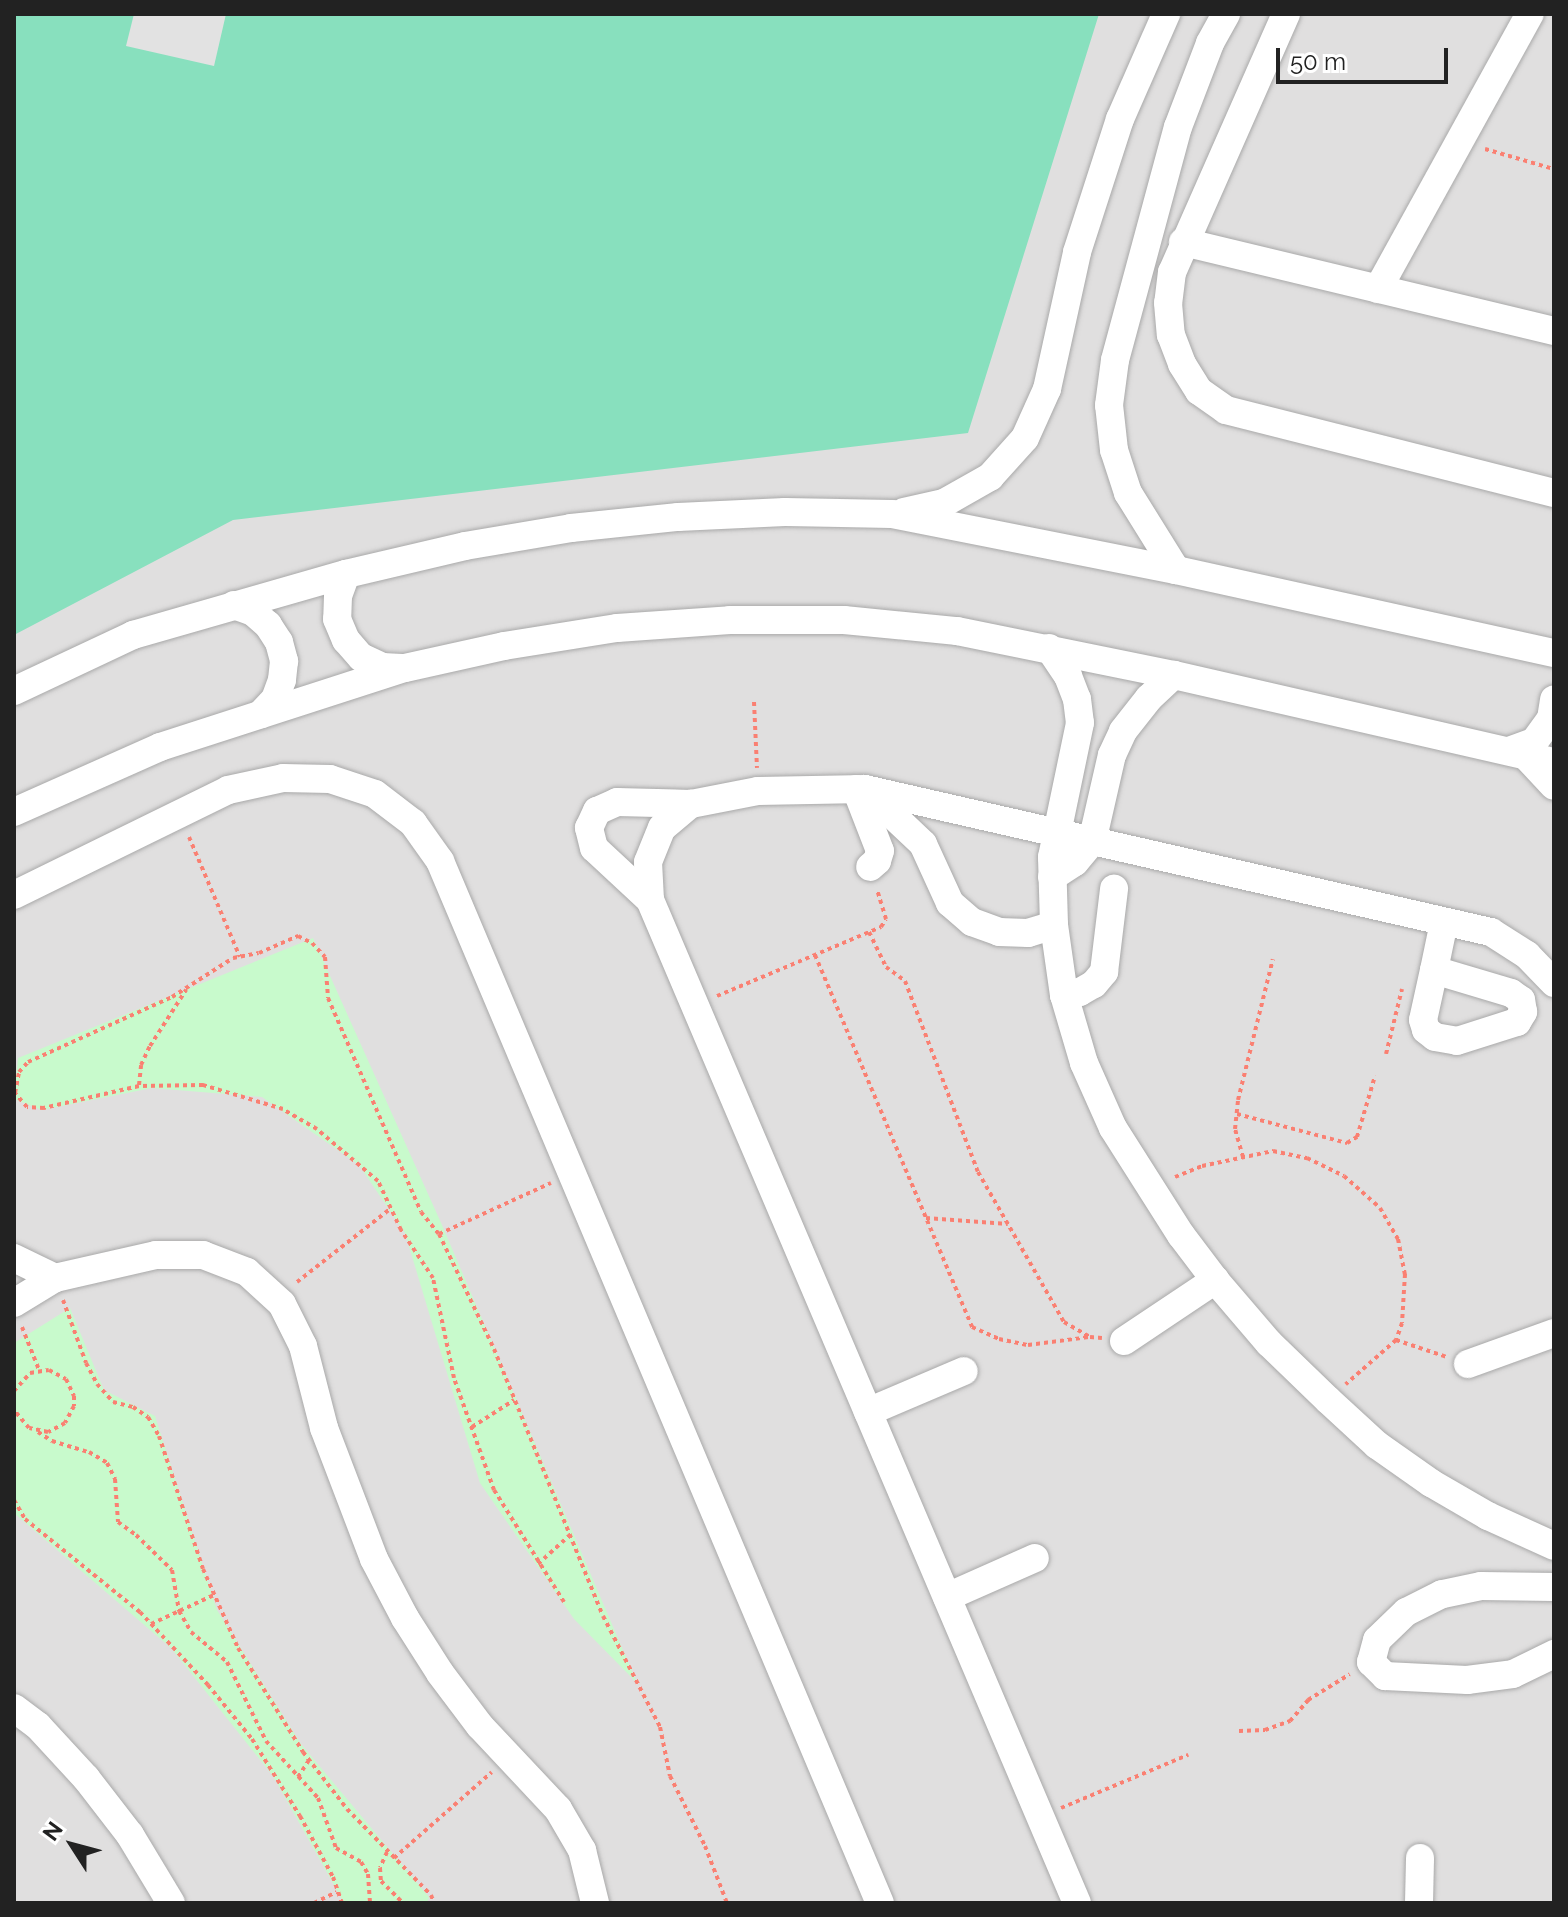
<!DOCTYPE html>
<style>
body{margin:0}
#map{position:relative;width:1568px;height:1917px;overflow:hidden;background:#f2efe9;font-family:Raleway,sans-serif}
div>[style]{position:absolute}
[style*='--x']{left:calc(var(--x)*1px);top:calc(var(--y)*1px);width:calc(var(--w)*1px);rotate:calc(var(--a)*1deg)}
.residential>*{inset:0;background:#e0dfdf;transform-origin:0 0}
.park>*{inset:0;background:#c8facc}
.pitch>*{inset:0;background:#88e0be}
.parking>*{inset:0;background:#e2e2e2}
.path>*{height:4px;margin-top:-2px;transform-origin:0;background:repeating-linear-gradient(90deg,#fa8072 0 4px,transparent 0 8px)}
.roads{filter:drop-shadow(0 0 2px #a9a9a9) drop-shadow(0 0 2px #a9a9a9)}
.minor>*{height:28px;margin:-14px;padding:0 14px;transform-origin:14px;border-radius:14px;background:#fff}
span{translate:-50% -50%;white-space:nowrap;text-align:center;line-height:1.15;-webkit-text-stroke:8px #fff;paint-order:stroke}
.frame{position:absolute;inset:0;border:16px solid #222;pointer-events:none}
.north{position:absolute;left:32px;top:1805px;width:80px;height:80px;-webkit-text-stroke:6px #fff;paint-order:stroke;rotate:306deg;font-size:22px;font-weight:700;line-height:32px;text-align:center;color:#222}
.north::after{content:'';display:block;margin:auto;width:28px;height:36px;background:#222;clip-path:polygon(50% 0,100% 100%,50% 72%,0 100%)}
.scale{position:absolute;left:1276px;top:48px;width:172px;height:36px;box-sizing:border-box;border:4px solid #222;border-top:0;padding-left:10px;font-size:24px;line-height:28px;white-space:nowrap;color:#222;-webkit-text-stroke:6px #fff;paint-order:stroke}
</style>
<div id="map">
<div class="residential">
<div style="left:14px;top:14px;width:1540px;height:1889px"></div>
</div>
<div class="park">
<div style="clip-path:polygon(313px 938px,442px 1225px,637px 1683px,574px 1619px,480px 1483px,405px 1233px,359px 1165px,262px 1097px,152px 1088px,42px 1110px,14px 1099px,18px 1058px)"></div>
<div style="clip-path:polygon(70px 1308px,104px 1390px,155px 1416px,217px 1610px,301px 1744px,429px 1897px,427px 1903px,344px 1903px,273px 1776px,171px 1648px,14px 1513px,14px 1343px)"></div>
</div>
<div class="pitch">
<div style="clip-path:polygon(14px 14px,1099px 14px,968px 433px,233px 520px,14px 635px)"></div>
</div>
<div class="parking">
<div style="clip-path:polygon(134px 14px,226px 14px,214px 66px,126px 46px)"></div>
</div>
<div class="path">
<div style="--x:1485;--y:149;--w:72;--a:16.2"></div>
<div style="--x:754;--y:702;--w:66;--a:87.4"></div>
<div style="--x:189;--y:837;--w:130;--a:67"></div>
<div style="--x:869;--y:932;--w:39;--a:64"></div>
<div style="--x:886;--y:967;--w:24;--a:36"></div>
<div style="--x:905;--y:981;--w:204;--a:69.1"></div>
<div style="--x:978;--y:1172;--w:173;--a:60.2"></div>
<div style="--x:1064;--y:1322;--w:30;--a:30"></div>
<div style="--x:1090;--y:1337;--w:12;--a:5"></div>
<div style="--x:815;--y:955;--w:404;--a:67.1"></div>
<div style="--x:972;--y:1327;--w:30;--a:24"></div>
<div style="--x:999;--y:1339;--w:30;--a:12"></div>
<div style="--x:1028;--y:1345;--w:63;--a:-7.4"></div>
<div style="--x:717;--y:996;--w:178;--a:-22.8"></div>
<div style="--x:881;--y:927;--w:9;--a:-58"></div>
<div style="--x:886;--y:919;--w:31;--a:-107"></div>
<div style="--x:1386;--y:1054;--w:67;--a:-76.2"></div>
<div style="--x:139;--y:1085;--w:20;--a:-84"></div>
<div style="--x:141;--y:1065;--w:21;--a:-65"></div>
<div style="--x:150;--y:1046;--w:67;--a:-57.3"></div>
<div style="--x:1237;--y:1114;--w:114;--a:14.8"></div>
<div style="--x:1347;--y:1143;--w:12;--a:-31"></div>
<div style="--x:1357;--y:1137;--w:64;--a:-73.6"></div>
<div style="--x:1243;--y:1157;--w:29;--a:-106"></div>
<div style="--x:1235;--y:1129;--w:29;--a:-84"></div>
<div style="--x:1238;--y:1100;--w:145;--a:-76.1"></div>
<div style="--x:1175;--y:1177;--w:29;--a:-22"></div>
<div style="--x:1202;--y:1166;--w:73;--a:-11.9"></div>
<div style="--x:1273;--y:1151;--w:35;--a:12"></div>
<div style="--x:1307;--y:1158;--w:41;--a:25.9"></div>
<div style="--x:1344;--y:1176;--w:48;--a:41.6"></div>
<div style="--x:1380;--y:1208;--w:36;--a:60"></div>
<div style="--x:1398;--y:1239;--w:36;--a:79"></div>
<div style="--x:1405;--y:1274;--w:49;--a:93.5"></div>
<div style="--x:1402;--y:1323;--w:18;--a:109"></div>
<div style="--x:1396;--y:1340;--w:67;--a:138.7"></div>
<div style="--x:926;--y:1218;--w:82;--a:4.2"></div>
<div style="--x:439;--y:1234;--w:123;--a:-24.5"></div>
<div style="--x:297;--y:1282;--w:118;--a:-38.1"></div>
<div style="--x:63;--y:1300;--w:67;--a:69.9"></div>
<div style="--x:86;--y:1363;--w:24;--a:62"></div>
<div style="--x:97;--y:1384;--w:24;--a:48"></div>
<div style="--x:113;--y:1402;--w:21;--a:14"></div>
<div style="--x:133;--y:1407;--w:18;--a:34"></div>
<div style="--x:148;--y:1417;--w:22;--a:60"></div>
<div style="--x:159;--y:1436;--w:140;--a:71.7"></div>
<div style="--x:203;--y:1569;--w:86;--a:66.1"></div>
<div style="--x:238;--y:1648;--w:123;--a:58"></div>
<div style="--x:303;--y:1752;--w:72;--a:52.3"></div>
<div style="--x:347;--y:1809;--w:120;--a:45.7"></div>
<div style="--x:431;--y:1895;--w:9;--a:69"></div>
<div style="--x:22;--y:1327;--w:46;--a:68.4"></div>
<div style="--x:1396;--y:1340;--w:54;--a:18.4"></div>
<div style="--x:14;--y:1391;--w:24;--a:-48"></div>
<div style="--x:30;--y:1373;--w:19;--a:-9"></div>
<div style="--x:49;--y:1370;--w:19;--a:28"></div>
<div style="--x:66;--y:1379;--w:19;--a:65"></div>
<div style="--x:74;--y:1396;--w:10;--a:90"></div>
<div style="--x:74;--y:1406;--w:19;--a:118"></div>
<div style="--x:65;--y:1423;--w:19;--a:152"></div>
<div style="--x:48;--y:1432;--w:19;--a:-168"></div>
<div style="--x:29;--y:1428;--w:23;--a:-130"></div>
<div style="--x:472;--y:1427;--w:50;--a:-32.7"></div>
<div style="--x:38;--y:1432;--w:17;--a:33"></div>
<div style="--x:52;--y:1441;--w:39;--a:17"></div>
<div style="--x:89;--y:1452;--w:21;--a:31"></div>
<div style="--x:107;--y:1463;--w:18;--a:63"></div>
<div style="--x:115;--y:1479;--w:43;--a:86"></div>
<div style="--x:118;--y:1522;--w:22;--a:36"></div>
<div style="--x:136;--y:1535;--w:50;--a:44.2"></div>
<div style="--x:172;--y:1570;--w:42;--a:80.3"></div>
<div style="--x:179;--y:1611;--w:24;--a:60"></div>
<div style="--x:191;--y:1632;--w:47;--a:39.8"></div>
<div style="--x:227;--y:1662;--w:88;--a:63.7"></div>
<div style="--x:266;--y:1741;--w:77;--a:47.6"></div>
<div style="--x:318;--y:1798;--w:53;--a:70.2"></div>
<div style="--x:336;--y:1848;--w:29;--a:29"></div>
<div style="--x:361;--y:1862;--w:14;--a:60"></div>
<div style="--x:368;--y:1874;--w:29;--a:86"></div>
<div style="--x:14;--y:1500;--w:22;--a:60"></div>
<div style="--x:25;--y:1519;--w:148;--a:39"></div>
<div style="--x:140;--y:1612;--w:100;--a:47"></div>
<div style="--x:208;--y:1685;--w:70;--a:50.8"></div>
<div style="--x:252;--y:1739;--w:91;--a:58.1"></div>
<div style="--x:300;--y:1816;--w:69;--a:61.6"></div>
<div style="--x:333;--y:1877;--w:28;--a:71"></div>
<div style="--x:538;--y:1564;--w:45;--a:-42.3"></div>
<div style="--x:564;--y:1602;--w:132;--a:-122"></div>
<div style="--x:494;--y:1490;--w:119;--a:-109.7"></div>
<div style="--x:454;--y:1378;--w:102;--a:-101.9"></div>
<div style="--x:433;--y:1278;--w:58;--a:-123.7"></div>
<div style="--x:401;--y:1230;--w:54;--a:-115.1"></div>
<div style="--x:378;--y:1181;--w:80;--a:-139.6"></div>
<div style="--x:317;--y:1129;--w:39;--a:-150"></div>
<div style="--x:283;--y:1109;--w:84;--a:-163.3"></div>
<div style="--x:203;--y:1085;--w:64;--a:179.1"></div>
<div style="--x:139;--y:1086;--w:98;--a:167"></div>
<div style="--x:44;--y:1108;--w:17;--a:-177"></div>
<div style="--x:27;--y:1107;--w:18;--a:-131"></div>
<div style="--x:15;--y:1093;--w:21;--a:-79"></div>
<div style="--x:19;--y:1072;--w:13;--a:-48"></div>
<div style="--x:28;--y:1062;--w:158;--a:-24.3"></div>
<div style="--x:172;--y:997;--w:72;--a:-32.6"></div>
<div style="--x:233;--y:958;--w:26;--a:-11"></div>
<div style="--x:259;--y:953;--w:43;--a:-23.6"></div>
<div style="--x:298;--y:936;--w:16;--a:27"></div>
<div style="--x:312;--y:943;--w:19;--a:47"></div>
<div style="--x:325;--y:957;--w:41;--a:85.8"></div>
<div style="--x:328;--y:998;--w:233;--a:66.5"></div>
<div style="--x:421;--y:1212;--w:28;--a:51"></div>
<div style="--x:439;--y:1234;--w:127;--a:64.4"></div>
<div style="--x:494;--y:1349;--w:288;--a:67.8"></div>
<div style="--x:603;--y:1616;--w:125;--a:62.8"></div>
<div style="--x:660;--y:1727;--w:50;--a:78.5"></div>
<div style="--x:670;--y:1776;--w:78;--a:63.4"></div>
<div style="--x:705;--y:1846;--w:61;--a:68.9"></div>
<div style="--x:151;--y:1624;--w:69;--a:-24.7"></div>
<div style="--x:1239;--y:1731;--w:26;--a:-2"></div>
<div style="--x:1265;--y:1730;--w:27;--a:-20"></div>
<div style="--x:1290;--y:1721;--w:28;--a:-49"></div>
<div style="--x:1308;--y:1700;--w:49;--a:-31.8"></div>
<div style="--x:298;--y:1777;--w:20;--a:-57"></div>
<div style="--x:1061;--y:1808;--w:138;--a:-22.7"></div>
<div style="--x:387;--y:1852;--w:17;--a:114"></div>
<div style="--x:380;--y:1868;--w:13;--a:86"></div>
<div style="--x:381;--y:1881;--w:31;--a:45"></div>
<div style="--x:394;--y:1858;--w:130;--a:-41.3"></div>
<div style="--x:314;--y:1903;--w:25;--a:-26"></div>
</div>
<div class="roads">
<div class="minor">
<div style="--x:1286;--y:14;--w:282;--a:113.8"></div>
<div style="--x:1172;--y:272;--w:31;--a:97"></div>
<div style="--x:1168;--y:303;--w:32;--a:85"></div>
<div style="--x:1171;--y:335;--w:31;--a:69"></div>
<div style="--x:1182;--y:364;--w:32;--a:58"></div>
<div style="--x:1199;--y:391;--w:33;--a:35"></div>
<div style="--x:1226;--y:410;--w:338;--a:14.2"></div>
<div style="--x:1183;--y:242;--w:382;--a:13.5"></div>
<div style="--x:1378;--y:289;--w:314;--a:-61.1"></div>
<div style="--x:904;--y:512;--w:41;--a:-12.7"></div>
<div style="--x:944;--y:503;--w:53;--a:-29.5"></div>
<div style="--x:990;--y:477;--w:52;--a:-48.1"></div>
<div style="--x:1025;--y:438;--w:54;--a:-65.8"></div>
<div style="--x:1047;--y:389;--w:140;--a:-77.6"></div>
<div style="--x:1077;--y:252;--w:140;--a:-72.1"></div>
<div style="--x:1120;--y:119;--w:115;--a:-66.3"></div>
<div style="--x:1176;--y:570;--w:91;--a:-121.9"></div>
<div style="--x:1128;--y:493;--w:45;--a:-108"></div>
<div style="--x:1114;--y:450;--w:45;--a:-96.3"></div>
<div style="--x:1109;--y:405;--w:45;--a:-82.4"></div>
<div style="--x:1115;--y:360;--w:241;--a:-74.9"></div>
<div style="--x:1178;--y:127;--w:90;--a:-69.1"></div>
<div style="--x:1210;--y:43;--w:33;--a:-61"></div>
<div style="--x:346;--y:574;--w:23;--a:110"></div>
<div style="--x:338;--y:596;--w:23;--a:92"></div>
<div style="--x:337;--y:619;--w:23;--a:67"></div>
<div style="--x:346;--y:640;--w:23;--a:49"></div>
<div style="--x:361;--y:657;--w:23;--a:25"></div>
<div style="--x:382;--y:667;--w:20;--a:3"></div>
<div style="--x:234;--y:605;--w:20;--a:20"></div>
<div style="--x:253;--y:612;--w:20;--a:41"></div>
<div style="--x:268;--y:625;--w:20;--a:57"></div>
<div style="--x:279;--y:642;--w:20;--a:75"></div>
<div style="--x:284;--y:661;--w:19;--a:96"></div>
<div style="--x:282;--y:680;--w:20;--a:110"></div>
<div style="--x:275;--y:699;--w:21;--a:133"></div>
<div style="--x:1049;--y:648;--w:34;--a:56"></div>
<div style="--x:1068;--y:676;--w:25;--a:69"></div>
<div style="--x:1077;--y:699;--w:24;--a:83"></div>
<div style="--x:1080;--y:723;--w:137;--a:101.8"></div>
<div style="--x:1052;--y:857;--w:68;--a:88.3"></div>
<div style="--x:1054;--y:925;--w:71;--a:81.9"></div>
<div style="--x:1064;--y:995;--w:71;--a:73.6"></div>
<div style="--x:1084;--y:1063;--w:71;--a:66"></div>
<div style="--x:1113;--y:1128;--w:127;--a:57.6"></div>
<div style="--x:1181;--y:1235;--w:56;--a:52.9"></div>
<div style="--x:1215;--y:1280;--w:83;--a:49.4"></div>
<div style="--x:1269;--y:1343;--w:82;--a:44"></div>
<div style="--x:1328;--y:1400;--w:67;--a:42.6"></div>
<div style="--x:1377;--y:1445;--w:66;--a:35.1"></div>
<div style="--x:1431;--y:1483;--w:66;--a:30.1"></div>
<div style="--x:1488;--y:1516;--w:72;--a:24.4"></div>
<div style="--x:14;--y:691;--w:132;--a:-25.2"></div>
<div style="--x:133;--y:635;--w:222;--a:-16"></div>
<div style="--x:346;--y:574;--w:122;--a:-13.2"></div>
<div style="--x:465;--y:546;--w:108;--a:-9.6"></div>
<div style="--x:571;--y:528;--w:108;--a:-5.9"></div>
<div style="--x:678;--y:517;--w:107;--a:-2.7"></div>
<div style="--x:785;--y:512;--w:107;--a:1.1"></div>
<div style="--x:892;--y:514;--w:289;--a:11.2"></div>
<div style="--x:1176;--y:570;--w:387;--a:12.4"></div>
<div style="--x:1509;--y:751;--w:27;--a:-20"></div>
<div style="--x:1534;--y:742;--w:29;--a:-54"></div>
<div style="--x:1551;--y:719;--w:20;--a:-81"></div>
<div style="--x:1525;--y:755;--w:42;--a:46.9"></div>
<div style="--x:856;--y:789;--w:66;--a:68.8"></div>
<div style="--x:880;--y:851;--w:10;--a:107"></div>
<div style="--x:877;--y:861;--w:9;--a:139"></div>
<div style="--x:867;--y:791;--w:77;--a:43.4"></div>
<div style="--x:923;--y:844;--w:65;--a:65.4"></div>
<div style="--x:950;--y:903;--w:29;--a:41"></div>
<div style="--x:972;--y:922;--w:29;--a:20"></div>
<div style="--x:999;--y:932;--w:29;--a:2"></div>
<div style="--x:1028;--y:933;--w:27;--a:-17"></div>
<div style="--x:14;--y:812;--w:160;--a:-24"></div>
<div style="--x:160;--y:747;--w:257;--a:-17.9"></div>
<div style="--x:405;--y:668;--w:101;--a:-12.5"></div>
<div style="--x:504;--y:646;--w:114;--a:-9.1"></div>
<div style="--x:617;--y:628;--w:113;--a:-4"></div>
<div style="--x:730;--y:620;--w:114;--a:0"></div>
<div style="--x:844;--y:620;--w:114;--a:5.6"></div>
<div style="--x:957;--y:631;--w:221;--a:11.5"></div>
<div style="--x:1174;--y:675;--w:390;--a:12.9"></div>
<div style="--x:1052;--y:877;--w:27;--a:-33"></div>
<div style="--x:1075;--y:862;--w:26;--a:-50"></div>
<div style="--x:1092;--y:842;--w:89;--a:-77.1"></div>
<div style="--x:1112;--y:755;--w:26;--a:-65"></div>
<div style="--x:1123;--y:731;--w:42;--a:-51.8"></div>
<div style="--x:1149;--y:698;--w:34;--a:-43"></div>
<div style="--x:14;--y:895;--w:238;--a:-26.1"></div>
<div style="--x:228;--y:790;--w:56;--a:-12.3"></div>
<div style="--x:283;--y:778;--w:47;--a:1.2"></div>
<div style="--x:330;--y:779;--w:47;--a:18.4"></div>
<div style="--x:375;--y:794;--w:48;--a:37.3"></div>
<div style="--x:413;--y:823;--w:47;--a:54.6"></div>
<div style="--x:440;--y:861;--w:1131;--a:67.11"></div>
<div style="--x:650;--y:900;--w:76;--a:-137.1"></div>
<div style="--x:594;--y:848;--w:21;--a:-104"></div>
<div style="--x:589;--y:828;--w:19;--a:-65"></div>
<div style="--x:597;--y:811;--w:22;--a:-24"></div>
<div style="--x:617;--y:802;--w:74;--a:1.5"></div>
<div style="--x:1434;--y:970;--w:51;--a:102.4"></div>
<div style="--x:1423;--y:1020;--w:10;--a:73"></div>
<div style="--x:1426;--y:1030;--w:11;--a:38"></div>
<div style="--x:1435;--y:1037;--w:22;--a:10"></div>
<div style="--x:1457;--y:1041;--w:63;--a:-17.6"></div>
<div style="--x:1517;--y:1022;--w:12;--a:-59"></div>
<div style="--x:1523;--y:1012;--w:12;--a:-99"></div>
<div style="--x:1521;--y:1000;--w:12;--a:-145"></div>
<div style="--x:1511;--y:993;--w:80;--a:-163.4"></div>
<div style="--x:1434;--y:970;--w:49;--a:-78.2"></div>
<div style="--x:1064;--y:995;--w:16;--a:-11"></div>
<div style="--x:1080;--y:992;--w:16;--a:-30"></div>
<div style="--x:1094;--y:984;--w:16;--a:-50"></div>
<div style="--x:1104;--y:972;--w:84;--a:-83.1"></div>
<div style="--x:14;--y:1258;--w:46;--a:26"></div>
<div style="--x:14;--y:1303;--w:48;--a:-31.4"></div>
<div style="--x:55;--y:1278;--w:104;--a:-12.8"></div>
<div style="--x:156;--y:1255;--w:47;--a:0"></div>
<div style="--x:203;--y:1255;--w:47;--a:21.1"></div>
<div style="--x:247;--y:1272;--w:47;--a:42.4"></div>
<div style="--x:282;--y:1304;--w:47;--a:63.4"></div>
<div style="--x:303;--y:1346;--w:85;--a:75.6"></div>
<div style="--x:324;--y:1428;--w:140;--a:69.1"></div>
<div style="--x:374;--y:1559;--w:67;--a:62.3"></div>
<div style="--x:405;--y:1618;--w:65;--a:57.5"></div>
<div style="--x:440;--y:1673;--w:66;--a:53"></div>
<div style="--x:480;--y:1726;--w:114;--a:46.8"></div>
<div style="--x:558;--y:1809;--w:48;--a:59.7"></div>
<div style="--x:582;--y:1850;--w:55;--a:76.2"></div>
<div style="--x:1124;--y:1341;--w:110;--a:-33.8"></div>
<div style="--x:1468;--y:1364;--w:91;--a:-19.8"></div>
<div style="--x:868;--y:1412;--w:104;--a:-23.1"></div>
<div style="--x:1554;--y:1587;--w:73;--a:-179.2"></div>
<div style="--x:1481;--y:1586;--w:40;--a:168"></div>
<div style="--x:1442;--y:1594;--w:40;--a:153.4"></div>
<div style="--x:1406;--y:1612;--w:40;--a:136"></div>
<div style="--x:1377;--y:1640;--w:23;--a:105"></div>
<div style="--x:1371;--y:1662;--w:20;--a:45"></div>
<div style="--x:1385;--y:1676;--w:82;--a:2.8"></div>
<div style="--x:1467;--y:1680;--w:46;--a:-7.4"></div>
<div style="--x:1513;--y:1674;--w:46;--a:-26"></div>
<div style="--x:947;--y:1597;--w:96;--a:-23.9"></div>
<div style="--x:14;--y:1708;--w:30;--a:37"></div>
<div style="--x:38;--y:1726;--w:71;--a:47.3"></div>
<div style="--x:86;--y:1778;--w:72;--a:52.3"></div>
<div style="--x:130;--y:1835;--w:79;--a:58.9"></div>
<div style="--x:1077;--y:1903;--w:1090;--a:-113.06"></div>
<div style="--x:650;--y:900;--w:38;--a:-93"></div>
<div style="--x:648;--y:862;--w:37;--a:-68"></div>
<div style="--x:662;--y:828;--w:38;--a:-40"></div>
<div style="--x:691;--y:804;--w:68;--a:-11"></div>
<div style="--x:758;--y:791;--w:107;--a:-1.1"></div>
<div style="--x:865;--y:789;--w:642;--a:12.87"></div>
<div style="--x:1491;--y:932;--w:43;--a:32.6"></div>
<div style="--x:1527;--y:955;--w:39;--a:46"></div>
<div style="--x:1419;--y:1903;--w:45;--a:-88.7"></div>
</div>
</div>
<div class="frame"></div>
<div class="north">N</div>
<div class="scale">50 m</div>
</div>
